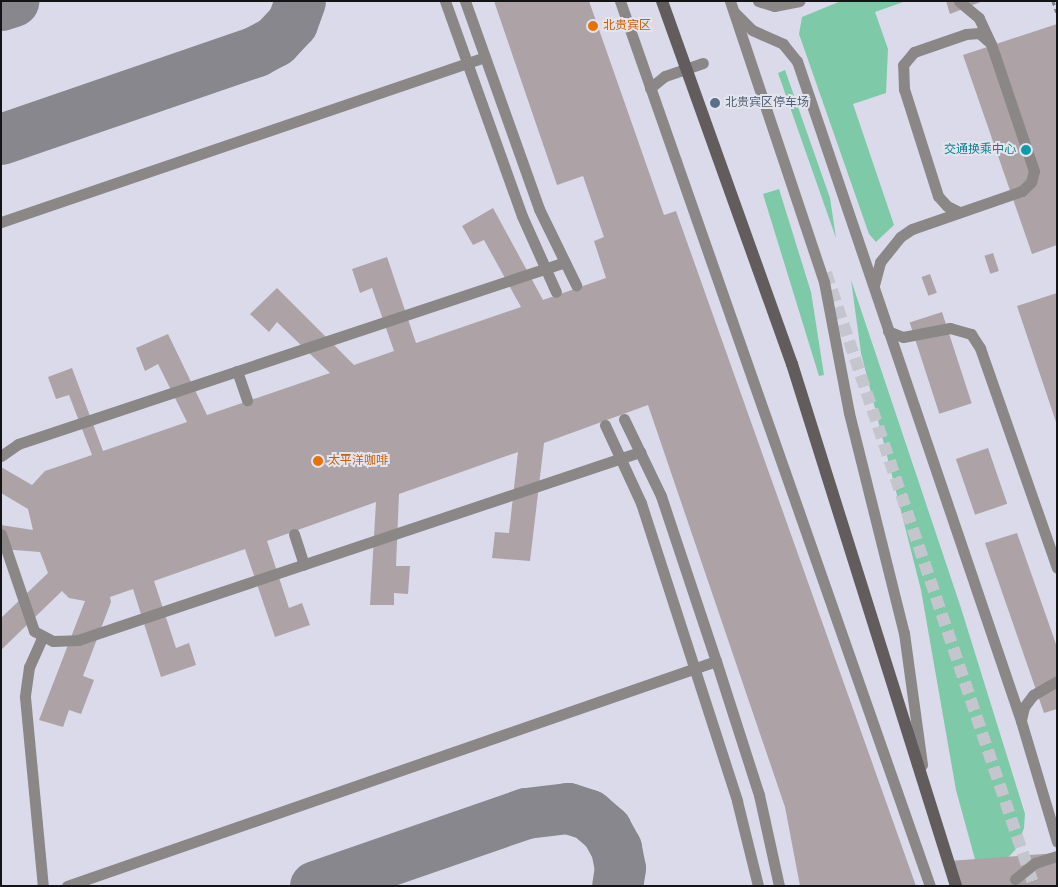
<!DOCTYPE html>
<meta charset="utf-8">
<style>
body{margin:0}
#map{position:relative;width:1058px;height:887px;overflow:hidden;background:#e4e4ed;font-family:Bitter,"Noto Sans SC",serif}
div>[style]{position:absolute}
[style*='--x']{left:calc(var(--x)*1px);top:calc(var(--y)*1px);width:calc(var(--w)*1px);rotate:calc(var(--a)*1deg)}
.built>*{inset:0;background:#dadaeb;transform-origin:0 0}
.green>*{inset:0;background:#7ecaa8}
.taxiway>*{height:51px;margin:-25.5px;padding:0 25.5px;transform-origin:25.5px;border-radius:25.5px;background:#87878d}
.building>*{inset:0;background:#ada3a6;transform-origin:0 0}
.street-tunnel>*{height:12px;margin-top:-6px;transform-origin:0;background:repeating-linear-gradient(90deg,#c5c5cd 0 12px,transparent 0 18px)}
.path>*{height:3px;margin-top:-1.5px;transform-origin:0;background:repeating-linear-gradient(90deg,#7e7e84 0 4px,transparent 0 8px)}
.lane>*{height:11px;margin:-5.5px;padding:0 5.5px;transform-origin:5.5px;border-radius:5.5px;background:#8c8787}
.secondary>*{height:12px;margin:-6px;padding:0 6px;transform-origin:6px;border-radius:6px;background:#625c5c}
.secondary-bridge>*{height:12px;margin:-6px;padding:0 6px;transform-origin:6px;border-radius:6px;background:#625c5c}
.dots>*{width:14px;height:14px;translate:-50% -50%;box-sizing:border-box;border:2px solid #e4e4ed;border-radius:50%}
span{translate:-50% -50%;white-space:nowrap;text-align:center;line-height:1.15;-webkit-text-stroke:4px #e4e4ed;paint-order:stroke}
.food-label{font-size:12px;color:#c56008}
.left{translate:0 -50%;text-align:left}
.service-label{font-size:12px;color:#4e5e75}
.culture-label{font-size:12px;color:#0d838f}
.right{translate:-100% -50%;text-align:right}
.frame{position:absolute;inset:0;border:2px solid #141417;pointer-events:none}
</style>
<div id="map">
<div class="built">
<div style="left:1px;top:1px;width:1056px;height:885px"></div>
</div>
<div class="green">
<div style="clip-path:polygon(841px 1px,906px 1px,875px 12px,888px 49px,886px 93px,853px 104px,894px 225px,876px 242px,869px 234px,799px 34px,802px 17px)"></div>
<div style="clip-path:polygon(785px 70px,830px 198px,836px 238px,778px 73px)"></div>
<div style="clip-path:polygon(779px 189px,811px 292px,824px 375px,819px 376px,763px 194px)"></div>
<div style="clip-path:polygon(851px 280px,961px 608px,1025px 814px,1024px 828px,1016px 849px,982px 885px,956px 790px,921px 590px,861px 353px)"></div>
</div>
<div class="taxiway">
<div style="--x:1;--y:5;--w:13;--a:-18"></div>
<div style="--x:1;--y:139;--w:270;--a:-19"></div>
<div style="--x:256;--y:51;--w:21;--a:-28"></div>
<div style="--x:275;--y:41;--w:25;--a:-47"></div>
<div style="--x:292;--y:23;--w:23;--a:-70"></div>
<div style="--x:315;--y:886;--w:223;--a:-19.1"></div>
<div style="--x:526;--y:813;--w:42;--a:-6.8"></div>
<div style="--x:568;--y:808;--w:22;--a:18"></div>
<div style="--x:589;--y:815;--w:23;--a:41"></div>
<div style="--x:606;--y:830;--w:21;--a:61"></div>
<div style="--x:616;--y:848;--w:20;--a:79"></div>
<div style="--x:620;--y:868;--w:18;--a:99"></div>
</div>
<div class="building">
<div style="clip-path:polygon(494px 1px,589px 1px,664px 215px,676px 211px,916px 886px,800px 886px,785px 807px,648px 405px,544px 443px,530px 561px,492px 558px,495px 532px,509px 533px,518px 452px,399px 494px,396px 566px,410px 566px,408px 594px,394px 593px,394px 605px,370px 605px,376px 502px,267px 541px,289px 608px,302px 603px,310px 625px,275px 637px,245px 549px,154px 581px,176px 648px,189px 643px,196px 665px,161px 677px,133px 589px,110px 597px,111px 602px,83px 676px,94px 680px,81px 714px,69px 710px,63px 727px,39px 720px,85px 601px,69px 598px,62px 591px,1px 650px,1px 618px,48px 573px,40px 552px,1px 549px,1px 525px,33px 530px,28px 509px,1px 493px,1px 467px,32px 485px,45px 471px,92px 455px,69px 395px,56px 399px,48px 377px,72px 368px,103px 451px,187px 422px,158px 364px,145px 371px,136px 348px,168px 334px,207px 415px,330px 373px,277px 322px,269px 332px,250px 314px,277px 288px,354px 365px,394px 351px,372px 288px,360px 293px,352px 269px,387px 257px,416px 343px,521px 307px,484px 240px,473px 245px,462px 226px,493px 208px,543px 300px,606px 278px,594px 241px,604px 237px,583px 176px,557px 185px)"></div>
<div style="clip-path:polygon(946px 1px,983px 1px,950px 14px)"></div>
<div style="clip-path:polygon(1057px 24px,1057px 245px,1032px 254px,963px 55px)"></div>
<div style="left:993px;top:253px;width:19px;height:9px;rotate:72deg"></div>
<div style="left:930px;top:274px;width:20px;height:9px;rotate:70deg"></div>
<div style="clip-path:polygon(1057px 293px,1057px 422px,1056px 422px,1017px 306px)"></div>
<div style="left:942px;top:312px;width:96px;height:34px;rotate:72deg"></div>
<div style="left:988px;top:448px;width:59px;height:34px;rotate:71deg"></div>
<div style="clip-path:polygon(1017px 533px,1057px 647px,1057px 709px,1044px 713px,985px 543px)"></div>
<div style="clip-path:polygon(1057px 853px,1057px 886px,957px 886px,949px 861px)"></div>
</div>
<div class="street-tunnel">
<div style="--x:826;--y:273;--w:647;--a:71.26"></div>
</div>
<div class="path">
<div style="--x:1053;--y:1;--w:13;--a:72"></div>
</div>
<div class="lane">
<div style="--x:445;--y:1;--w:228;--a:70.3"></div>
<div style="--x:522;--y:216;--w:83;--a:65.9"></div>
<div style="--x:465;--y:1;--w:221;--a:70.4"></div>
<div style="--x:539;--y:209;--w:85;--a:64"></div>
<div style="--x:620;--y:1;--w:938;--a:70.7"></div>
<div style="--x:730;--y:1;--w:296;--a:71.5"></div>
<div style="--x:824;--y:282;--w:133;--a:79.2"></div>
<div style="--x:849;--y:413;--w:227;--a:76"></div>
<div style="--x:904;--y:633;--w:133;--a:82.2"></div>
<div style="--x:758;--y:1;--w:17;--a:17"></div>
<div style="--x:774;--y:6;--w:26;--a:-11"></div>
<div style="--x:734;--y:12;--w:25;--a:45"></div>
<div style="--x:752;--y:30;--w:34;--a:24"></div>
<div style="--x:783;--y:44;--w:22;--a:51"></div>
<div style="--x:797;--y:61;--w:697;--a:71.25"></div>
<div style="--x:1021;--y:721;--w:126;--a:73.4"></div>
<div style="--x:650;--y:88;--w:19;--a:-39"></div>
<div style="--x:665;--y:76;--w:40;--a:-18.9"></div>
<div style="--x:959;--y:212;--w:13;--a:-153"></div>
<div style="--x:947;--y:206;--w:13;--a:-132"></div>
<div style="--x:938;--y:196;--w:112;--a:-107.6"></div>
<div style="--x:904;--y:89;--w:24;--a:-92"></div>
<div style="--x:903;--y:65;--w:17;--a:-50"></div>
<div style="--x:914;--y:52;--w:55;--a:-19.1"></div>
<div style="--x:966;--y:34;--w:13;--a:-4"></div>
<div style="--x:979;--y:33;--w:12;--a:42"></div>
<div style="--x:1;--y:222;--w:511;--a:-18.82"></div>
<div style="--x:874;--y:285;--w:24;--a:-75"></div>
<div style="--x:880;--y:262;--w:32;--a:-51"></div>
<div style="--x:900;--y:237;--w:14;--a:-34"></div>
<div style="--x:912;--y:229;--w:116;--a:-19.1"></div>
<div style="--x:1022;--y:191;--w:13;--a:-45"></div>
<div style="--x:1031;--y:182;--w:11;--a:-75"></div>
<div style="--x:1034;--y:171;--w:134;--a:-108.7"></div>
<div style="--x:991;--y:44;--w:29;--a:-115"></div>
<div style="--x:979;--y:18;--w:26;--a:-140"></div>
<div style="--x:888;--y:331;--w:16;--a:22"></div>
<div style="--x:903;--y:337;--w:48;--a:-10.8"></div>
<div style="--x:950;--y:328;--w:22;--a:16"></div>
<div style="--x:971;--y:334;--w:17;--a:57"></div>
<div style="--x:980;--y:348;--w:233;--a:70.7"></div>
<div style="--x:237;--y:371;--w:31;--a:71"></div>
<div style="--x:624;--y:419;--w:85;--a:64.3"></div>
<div style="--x:661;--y:496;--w:174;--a:71.6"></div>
<div style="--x:716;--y:661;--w:141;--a:72.2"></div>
<div style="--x:759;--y:795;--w:93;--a:77.6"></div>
<div style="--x:605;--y:425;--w:86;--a:65.2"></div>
<div style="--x:641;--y:503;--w:313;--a:72.1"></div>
<div style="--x:737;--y:801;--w:88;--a:76.1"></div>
<div style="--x:1;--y:456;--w:21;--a:-35"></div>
<div style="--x:18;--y:444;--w:576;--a:-18.4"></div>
<div style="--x:1;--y:534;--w:102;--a:71.2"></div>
<div style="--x:34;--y:631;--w:21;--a:28"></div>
<div style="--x:53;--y:641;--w:25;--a:-2"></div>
<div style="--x:78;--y:640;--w:593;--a:-18.5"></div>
<div style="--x:294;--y:534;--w:32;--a:72"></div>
<div style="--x:42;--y:638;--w:32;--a:114"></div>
<div style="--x:29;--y:667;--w:30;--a:98"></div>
<div style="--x:25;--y:697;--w:190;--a:84.6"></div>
<div style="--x:1021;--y:720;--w:13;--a:-77"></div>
<div style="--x:1024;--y:707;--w:15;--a:-53"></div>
<div style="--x:1033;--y:695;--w:28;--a:-30"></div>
<div style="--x:1015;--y:879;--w:26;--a:-39"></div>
<div style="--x:1035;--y:863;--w:23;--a:-18"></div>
<div style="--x:67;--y:886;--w:687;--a:-19.12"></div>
</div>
<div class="secondary">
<div style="--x:792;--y:364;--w:547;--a:72.56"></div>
</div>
<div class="secondary-bridge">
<div style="--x:662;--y:1;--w:386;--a:70.3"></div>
</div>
<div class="dots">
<div style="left:593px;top:26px;background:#e8710a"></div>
<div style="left:715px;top:103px;background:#5c6f8a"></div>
<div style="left:1026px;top:150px;background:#0f9aa8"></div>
<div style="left:318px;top:461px;background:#e8710a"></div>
</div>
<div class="food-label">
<span class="left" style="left:603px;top:26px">北贵宾区</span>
<span class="left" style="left:328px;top:461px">太平洋咖啡</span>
</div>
<div class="service-label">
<span class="left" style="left:725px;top:103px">北贵宾区停车场</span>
</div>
<div class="culture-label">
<span class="right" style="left:1016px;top:150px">交通换乘中心</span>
</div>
<div class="frame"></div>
</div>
